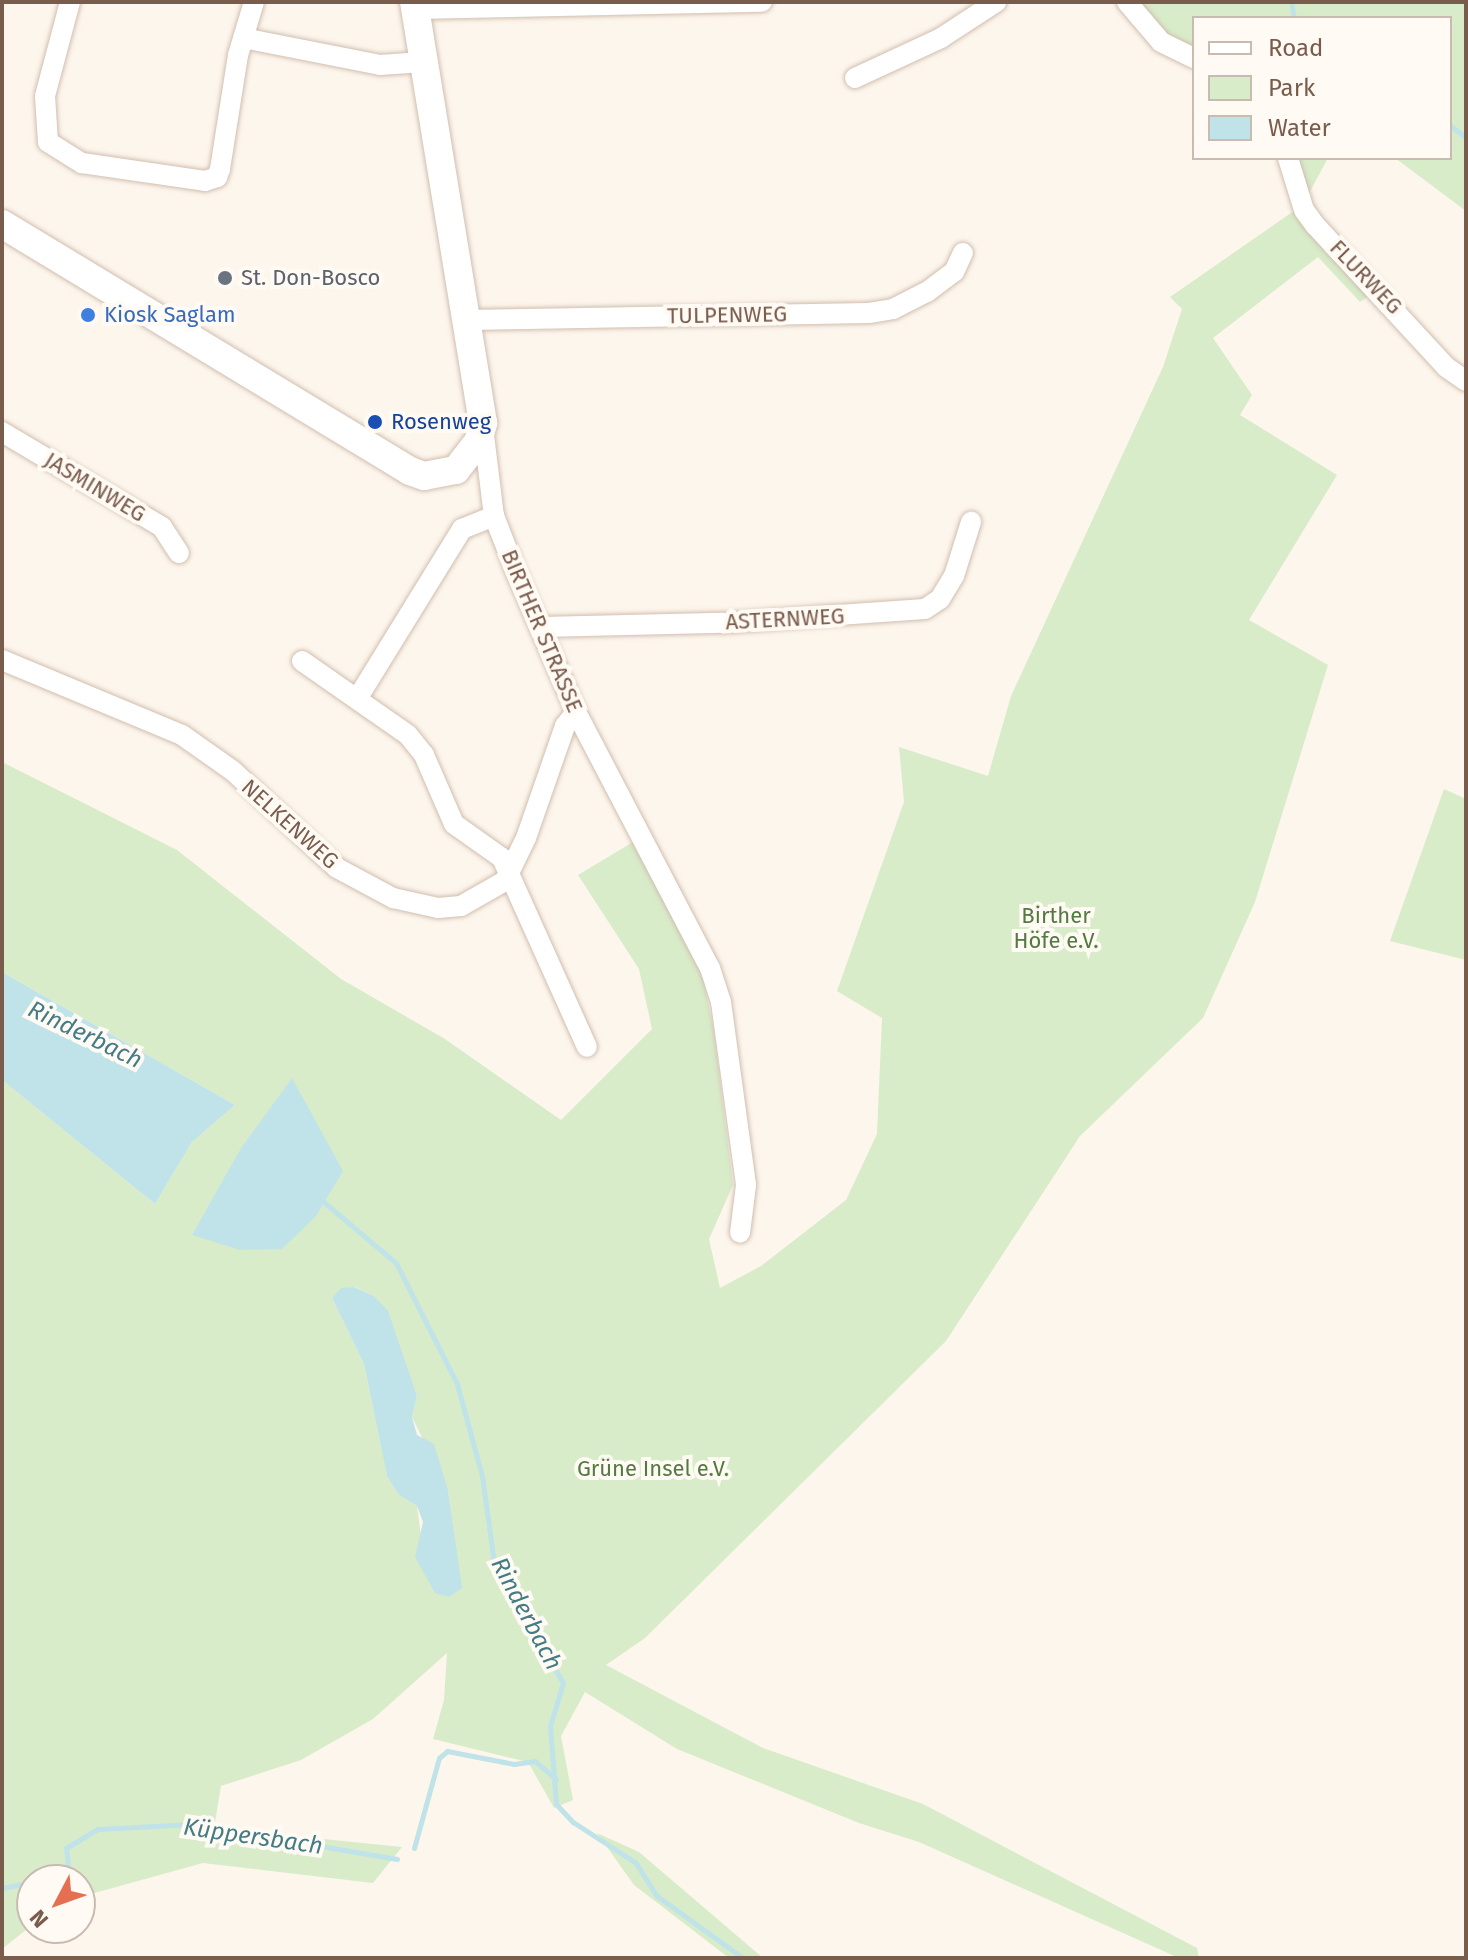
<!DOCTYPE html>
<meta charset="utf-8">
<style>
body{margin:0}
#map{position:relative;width:1468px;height:1960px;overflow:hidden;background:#fdf6ec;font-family:"Fira Sans",sans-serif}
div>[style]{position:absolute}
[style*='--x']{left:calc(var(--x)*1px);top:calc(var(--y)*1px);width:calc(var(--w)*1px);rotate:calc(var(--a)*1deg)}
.green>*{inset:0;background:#d8ecc9}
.water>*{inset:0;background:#bfe3e8}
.stream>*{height:5px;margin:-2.5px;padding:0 2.5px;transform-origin:2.5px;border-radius:2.5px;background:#bfe3e8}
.roads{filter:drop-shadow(0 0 2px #d1beb0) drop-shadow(0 0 2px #d1beb0)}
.street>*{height:20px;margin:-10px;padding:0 10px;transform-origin:10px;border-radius:10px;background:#fff}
.secondary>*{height:28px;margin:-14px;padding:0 14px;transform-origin:14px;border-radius:14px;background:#fff}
.dots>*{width:22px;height:22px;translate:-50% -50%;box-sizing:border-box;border:4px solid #fffaf3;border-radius:50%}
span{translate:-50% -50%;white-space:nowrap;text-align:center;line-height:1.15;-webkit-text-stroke:8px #fffaf3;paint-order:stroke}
.street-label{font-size:22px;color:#7a5c4d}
.worship-label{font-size:22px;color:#5b616d}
.left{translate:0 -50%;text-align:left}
.shop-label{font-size:22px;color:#366cbe}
.transit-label{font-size:22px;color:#164399}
.park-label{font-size:22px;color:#537a41}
.water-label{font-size:24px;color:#437c86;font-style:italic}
.frame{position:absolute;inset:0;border:4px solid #7a5c4d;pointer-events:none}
.legend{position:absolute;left:1192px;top:16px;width:260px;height:144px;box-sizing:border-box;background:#fffaf3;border:2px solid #cabbb1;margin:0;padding:10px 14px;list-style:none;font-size:24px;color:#7a5c4d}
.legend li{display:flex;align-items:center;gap:16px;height:40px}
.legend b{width:40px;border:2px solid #cabbb1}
.north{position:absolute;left:16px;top:1864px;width:80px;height:80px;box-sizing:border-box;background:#fffaf3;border:2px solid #cabbb1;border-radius:50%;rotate:229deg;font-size:22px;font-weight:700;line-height:32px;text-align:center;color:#7a5c4d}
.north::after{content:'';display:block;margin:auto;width:28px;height:36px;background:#e76f51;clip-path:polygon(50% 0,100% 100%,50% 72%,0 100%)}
</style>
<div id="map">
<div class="green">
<div style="clip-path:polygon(1136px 2px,1466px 2px,1466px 211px,1395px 158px,1450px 158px,1450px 18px,1194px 18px,1194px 52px,1158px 31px)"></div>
<div style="clip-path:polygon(evenodd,1288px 158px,1328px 158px,1302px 206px,1372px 294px,1360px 302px,1318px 257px,1213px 338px,1252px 395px,1240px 415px,1337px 475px,1249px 620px,1328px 665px,1255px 902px,1203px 1018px,1080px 1136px,946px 1341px,645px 1638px,606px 1665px,763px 1748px,923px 1804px,1197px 1948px,1199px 1958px,1179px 1958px,919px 1842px,859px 1823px,677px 1749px,585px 1692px,561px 1736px,573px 1800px,554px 1808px,528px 1762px,433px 1739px,444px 1700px,447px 1653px,373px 1719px,301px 1760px,221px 1786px,214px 1828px,402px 1847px,373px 1883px,203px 1863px,80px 1897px,80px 1880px,32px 1880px,32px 1925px,2px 1949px,2px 1080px,155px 1204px,192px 1142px,235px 1105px,2px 972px,2px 762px,177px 850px,341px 979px,445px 1039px,561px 1120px,652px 1029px,639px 969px,578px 875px,633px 842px,702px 972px,714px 1032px,733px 1185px,709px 1239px,720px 1288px,761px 1266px,846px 1200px,877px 1134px,882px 1018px,837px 991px,904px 802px,899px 747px,988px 776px,1011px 696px,1163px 367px,1182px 309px,1170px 297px,1301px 206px,1288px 158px,355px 1287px,374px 1296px,417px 1396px,412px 1417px,448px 1490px,461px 1588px,422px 1543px,417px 1506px,399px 1495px,387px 1475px,364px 1364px,332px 1298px,341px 1289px,355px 1287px)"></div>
<div style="clip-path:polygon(1444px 789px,1466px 799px,1466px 960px,1390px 941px)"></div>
<div style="clip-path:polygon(597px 1833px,639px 1852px,763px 1958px,729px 1958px,634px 1885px)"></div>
</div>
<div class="water">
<div style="clip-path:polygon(2px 972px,235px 1105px,192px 1142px,155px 1204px,2px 1080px)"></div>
<div style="clip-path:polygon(292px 1078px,343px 1171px,316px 1216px,282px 1249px,240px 1250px,192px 1235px,241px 1148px)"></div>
<div style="clip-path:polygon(354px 1287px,374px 1296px,388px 1311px,417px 1396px,412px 1417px,417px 1435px,434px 1444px,448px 1490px,462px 1588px,449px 1597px,435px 1593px,415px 1557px,423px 1522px,417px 1506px,399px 1495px,387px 1476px,364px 1364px,332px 1298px,341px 1288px)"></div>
</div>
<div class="stream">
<div style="--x:1291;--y:2;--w:16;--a:79"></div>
<div style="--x:1450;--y:125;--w:21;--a:39"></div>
<div style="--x:319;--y:1198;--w:101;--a:40.2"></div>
<div style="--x:396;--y:1263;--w:136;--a:63.2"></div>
<div style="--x:457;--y:1384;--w:95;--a:74.8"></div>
<div style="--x:482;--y:1476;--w:87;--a:82.1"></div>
<div style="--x:494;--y:1562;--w:139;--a:60.3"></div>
<div style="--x:563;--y:1683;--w:45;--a:106.8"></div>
<div style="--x:550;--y:1726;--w:78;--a:85.6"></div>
<div style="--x:556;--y:1804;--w:25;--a:47"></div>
<div style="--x:573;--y:1822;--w:75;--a:33.1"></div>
<div style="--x:636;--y:1863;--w:39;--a:58"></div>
<div style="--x:657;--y:1896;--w:106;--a:35.8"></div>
<div style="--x:414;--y:1848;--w:93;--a:-74.5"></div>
<div style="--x:439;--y:1758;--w:11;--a:-41"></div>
<div style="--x:447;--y:1751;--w:68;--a:11"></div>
<div style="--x:514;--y:1764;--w:21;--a:-8"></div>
<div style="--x:535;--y:1761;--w:28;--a:41"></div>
<div style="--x:2;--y:1888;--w:68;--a:-11"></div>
<div style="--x:69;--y:1875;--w:27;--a:-96"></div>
<div style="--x:66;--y:1848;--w:37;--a:-31"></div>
<div style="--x:98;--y:1829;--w:94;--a:-3"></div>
<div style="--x:192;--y:1824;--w:208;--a:9.7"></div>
</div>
<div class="roads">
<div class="street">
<div style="--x:70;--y:2;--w:97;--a:104.9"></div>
<div style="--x:45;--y:96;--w:46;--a:86.3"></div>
<div style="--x:48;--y:142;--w:40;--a:32"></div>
<div style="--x:82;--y:163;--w:124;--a:8.3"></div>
<div style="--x:205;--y:181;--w:13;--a:-18"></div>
<div style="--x:217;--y:177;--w:9;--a:-69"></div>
<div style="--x:220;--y:169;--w:115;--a:-81"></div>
<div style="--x:238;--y:55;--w:55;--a:-73.2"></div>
<div style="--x:1127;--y:2;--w:52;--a:49.6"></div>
<div style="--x:1161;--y:42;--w:37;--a:26"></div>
<div style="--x:415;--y:9;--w:347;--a:-1.2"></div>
<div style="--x:243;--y:38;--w:140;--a:11.1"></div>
<div style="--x:380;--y:65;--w:43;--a:-4"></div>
<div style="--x:855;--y:78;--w:95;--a:-24.9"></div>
<div style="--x:941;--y:38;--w:66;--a:-33.2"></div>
<div style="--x:1288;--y:158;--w:54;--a:72.9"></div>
<div style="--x:1304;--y:210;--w:19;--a:54"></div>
<div style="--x:1315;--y:225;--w:193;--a:47.3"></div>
<div style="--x:1446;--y:367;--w:24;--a:35"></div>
<div style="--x:468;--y:320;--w:401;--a:-1"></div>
<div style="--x:869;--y:313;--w:24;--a:-9"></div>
<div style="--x:893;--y:309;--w:38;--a:-27"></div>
<div style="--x:927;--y:292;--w:34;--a:-37"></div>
<div style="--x:954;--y:272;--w:21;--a:-65"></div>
<div style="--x:483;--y:427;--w:90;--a:83"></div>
<div style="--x:494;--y:516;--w:60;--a:68.6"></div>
<div style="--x:516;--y:572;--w:152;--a:66.8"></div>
<div style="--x:576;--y:712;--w:289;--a:62.4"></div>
<div style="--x:710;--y:968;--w:36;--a:72"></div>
<div style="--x:721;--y:1002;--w:185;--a:82.2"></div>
<div style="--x:746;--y:1185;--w:48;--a:97.1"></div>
<div style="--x:2;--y:432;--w:186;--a:30.7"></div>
<div style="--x:162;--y:527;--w:31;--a:57"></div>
<div style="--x:541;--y:627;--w:182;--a:-1.3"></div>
<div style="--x:723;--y:623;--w:202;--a:-4"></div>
<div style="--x:925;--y:609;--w:18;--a:-34"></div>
<div style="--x:940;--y:599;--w:27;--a:-59"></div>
<div style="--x:954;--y:576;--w:57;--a:-72.5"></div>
<div style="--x:2;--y:660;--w:195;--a:22.6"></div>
<div style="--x:182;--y:735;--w:62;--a:35.2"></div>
<div style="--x:233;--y:771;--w:142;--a:43"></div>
<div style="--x:337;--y:868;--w:64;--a:28.2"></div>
<div style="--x:393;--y:898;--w:46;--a:12.5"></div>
<div style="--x:438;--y:908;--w:23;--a:-5"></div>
<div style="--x:461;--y:906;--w:51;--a:-29.6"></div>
<div style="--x:505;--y:881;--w:48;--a:-64"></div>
<div style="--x:526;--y:838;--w:119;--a:-70.8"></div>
<div style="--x:565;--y:726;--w:18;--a:-52"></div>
<div style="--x:302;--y:661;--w:129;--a:34.9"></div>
<div style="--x:408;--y:735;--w:26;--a:51"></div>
<div style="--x:424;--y:755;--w:75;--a:66.5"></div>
<div style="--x:454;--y:824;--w:59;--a:35.3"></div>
<div style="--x:502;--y:858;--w:207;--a:65.8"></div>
<div style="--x:357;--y:699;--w:200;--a:-58.3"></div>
<div style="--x:462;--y:529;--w:35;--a:-22"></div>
</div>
<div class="secondary">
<div style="--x:2;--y:224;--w:477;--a:31.2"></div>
<div style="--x:410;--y:471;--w:15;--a:20"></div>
<div style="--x:424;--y:476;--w:33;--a:-11"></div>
<div style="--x:456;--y:470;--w:36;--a:-52"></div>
<div style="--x:478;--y:442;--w:20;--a:-75"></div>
<div style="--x:483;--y:423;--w:427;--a:-99.3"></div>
</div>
</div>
<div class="dots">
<div style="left:225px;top:278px;background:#6b7280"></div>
<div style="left:88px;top:315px;background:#3f7fe0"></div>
<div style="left:375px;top:422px;background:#1a4fb4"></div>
</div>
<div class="street-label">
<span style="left:1366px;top:277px;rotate:46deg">FLURWEG</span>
<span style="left:727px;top:315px;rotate:-1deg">TULPENWEG</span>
<span style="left:95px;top:487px;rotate:31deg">JASMINWEG</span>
<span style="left:785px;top:619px;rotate:-3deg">ASTERNWEG</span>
<span style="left:542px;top:631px;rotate:67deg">BIRTHER STRASSE</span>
<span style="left:290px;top:824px;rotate:42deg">NELKENWEG</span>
</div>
<div class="worship-label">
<span class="left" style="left:241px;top:278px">St. Don-Bosco</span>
</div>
<div class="shop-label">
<span class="left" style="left:104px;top:315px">Kiosk Saglam</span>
</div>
<div class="transit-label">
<span class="left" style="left:391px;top:422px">Rosenweg</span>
</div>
<div class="park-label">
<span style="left:1056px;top:928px">Birther<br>Höfe e.V.</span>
<span style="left:653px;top:1469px">Grüne Insel e.V.</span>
</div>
<div class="water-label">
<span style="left:85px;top:1035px;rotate:26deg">Rinderbach</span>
<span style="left:526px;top:1614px;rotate:62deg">Rinderbach</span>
<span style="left:253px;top:1837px;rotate:8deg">Küppersbach</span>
</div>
<div class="frame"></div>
<ul class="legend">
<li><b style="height:10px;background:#fff"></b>Road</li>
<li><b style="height:22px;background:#d8ecc9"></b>Park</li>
<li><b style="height:22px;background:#bfe3e8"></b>Water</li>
</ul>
<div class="north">N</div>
</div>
